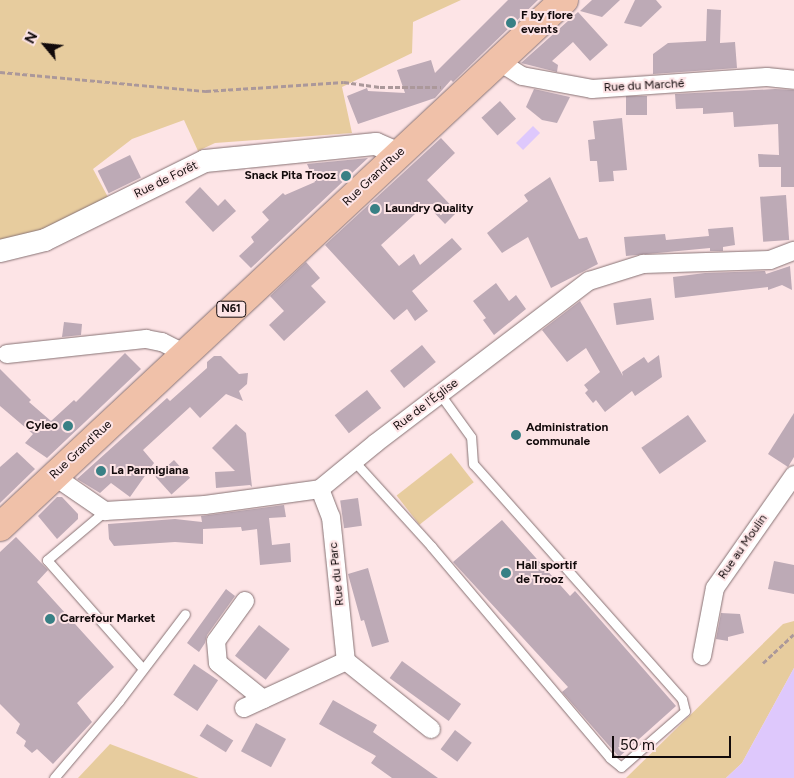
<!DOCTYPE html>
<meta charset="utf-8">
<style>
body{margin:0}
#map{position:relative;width:794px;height:778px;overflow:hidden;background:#fde4e6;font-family:Figtree,sans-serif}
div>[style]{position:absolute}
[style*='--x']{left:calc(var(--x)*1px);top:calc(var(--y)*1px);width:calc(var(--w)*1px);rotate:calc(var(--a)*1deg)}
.green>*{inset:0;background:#e7cc9e;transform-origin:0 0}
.water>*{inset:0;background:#dec8fc;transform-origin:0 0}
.building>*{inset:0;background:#bdaab6;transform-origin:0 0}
.path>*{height:3px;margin-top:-1.5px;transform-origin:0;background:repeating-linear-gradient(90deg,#ab989a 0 5px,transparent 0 7.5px)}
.roads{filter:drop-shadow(0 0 1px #877274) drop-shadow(0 0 1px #877274)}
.service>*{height:9px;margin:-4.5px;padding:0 4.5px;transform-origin:4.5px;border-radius:4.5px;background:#fff}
.minor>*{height:18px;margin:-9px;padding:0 9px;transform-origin:9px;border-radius:9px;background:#fff}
.tertiary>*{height:22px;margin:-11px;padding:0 11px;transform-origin:11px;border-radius:11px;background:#fff}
.primary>*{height:28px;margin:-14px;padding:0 14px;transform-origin:14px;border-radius:14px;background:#f0c1a9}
.dots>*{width:14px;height:14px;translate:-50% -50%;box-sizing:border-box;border:2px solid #fde4e6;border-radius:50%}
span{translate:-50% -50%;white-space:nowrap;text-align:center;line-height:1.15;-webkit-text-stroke:4px #fde4e6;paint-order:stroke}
.shield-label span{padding:1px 4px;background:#fde4e6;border:1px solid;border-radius:4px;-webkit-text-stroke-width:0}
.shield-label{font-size:11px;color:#120a0b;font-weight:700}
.poi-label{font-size:12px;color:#120a0b;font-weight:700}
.left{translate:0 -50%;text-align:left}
.right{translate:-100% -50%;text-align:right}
.street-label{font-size:12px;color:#120a0b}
.north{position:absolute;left:20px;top:20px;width:50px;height:50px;-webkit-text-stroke:4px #fde4e6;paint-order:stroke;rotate:298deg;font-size:14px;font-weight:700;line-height:20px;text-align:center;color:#120a0b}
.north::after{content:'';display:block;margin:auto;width:18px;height:22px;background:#120a0b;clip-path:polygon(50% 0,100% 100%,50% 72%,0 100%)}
.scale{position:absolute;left:612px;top:736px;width:119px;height:22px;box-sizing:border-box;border:2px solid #120a0b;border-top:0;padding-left:6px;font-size:15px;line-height:18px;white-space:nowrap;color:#120a0b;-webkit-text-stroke:4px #fde4e6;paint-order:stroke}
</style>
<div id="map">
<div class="green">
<div style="clip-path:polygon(0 0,461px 0,413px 22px,412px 53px,342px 87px,352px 133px,215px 143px,198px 151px,184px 120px,132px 139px,93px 169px,110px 201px,44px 230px,0 241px)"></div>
<div style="left:451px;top:453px;width:37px;height:69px;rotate:52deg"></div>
<div style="clip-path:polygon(794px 621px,794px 668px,742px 763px,726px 778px,626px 778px,783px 624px)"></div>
<div style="clip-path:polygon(110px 744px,199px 778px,78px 778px)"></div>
</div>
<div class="water">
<div style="left:533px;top:126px;width:10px;height:24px;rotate:45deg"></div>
<div style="clip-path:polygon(794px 668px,794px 778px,726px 778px,742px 763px)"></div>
</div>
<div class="building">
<div style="clip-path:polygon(508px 0,538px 0,453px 82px,451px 80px,435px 98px,358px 124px,347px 96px,367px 88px,368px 91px,405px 93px,397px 70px,431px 60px,435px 73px)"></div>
<div style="clip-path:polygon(592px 0,620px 0,602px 17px,580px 11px)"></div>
<div style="clip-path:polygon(635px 0,656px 0,662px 7px,641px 27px,624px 23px)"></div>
<div style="clip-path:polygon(707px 9px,721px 10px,720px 43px,735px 42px,737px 68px,653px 74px,653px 54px,668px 43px,706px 41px)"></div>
<div style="clip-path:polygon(578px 12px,608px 45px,590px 61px,573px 42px,552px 61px,558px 65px,557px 72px,521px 63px)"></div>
<div style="clip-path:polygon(534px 89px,570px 97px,557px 123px,542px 120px,526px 107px)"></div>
<div style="clip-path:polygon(775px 89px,794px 90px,794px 187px,781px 187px,781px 167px,759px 167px,758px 154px,779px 155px,778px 124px,734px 127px,733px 112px,703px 114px,703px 108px,676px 109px,675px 94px)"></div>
<div style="left:647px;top:96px;width:19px;height:21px;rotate:90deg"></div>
<div style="left:500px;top:101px;width:24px;height:25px;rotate:48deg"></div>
<div style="clip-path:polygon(622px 118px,627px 170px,613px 171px,614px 181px,599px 182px,597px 161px,590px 161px,588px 140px,595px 139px,593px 121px)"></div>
<div style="clip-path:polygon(441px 138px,455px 153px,427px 180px,457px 212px,445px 224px,426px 204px,381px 245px,399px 266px,414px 254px,420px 265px,452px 238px,462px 249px,412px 291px,428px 311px,415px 321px,407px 309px,394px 320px,325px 245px)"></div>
<div style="left:130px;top:155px;width:25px;height:36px;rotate:64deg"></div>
<div style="clip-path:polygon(368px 158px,251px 268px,239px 256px,254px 242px,251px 237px,269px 220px,262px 212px,283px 193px,285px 195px,315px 182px,307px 164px)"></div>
<div style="clip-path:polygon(550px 177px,579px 239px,587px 237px,598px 264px,551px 288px,528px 237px,502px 253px,487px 233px,528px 201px,524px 195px)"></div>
<div style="clip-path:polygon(200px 187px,218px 206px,225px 199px,236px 211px,213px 232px,185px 202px)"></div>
<div style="left:786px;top:195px;width:45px;height:26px;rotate:86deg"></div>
<div style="clip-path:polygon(733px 227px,735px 245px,723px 247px,723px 251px,710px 251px,710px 248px,626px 256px,624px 237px,665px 234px,666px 240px,709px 236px,708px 229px)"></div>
<div style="clip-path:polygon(306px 262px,320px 278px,311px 286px,326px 302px,284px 341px,269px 325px,284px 311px,270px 296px)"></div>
<div style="clip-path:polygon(790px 266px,792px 290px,782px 285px,768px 290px,768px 287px,675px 298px,673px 277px,705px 273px,765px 271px,766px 274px)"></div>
<div style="clip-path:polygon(496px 283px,509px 301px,516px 295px,526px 309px,494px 335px,483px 320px,486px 318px,473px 301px)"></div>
<div style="left:651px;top:298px;width:22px;height:38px;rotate:82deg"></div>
<div style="clip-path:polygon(580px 301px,623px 376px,622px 372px,644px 357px,648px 363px,659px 355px,662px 377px,635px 396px,632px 391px,605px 412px,596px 400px,593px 403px,585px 393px,588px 390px,584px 385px,600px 372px,586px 348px,567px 362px,542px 330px)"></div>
<div style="clip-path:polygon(64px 322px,82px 324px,81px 335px,62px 337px)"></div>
<div style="left:422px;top:345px;width:22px;height:41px;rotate:51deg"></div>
<div style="clip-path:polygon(125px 353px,141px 369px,47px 458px,25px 443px,33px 434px,0 406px,0 369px,31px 400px,29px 402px,51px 421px,74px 400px,76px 402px)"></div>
<div style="clip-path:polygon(214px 356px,221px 356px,239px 374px,248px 373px,247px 384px,239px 391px,243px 401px,226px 394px,200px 418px,190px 407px,143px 450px,154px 463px,130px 497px,111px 483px,100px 493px,77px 479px,167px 398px,170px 401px,207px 368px,207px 362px)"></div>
<div style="left:367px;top:390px;width:23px;height:41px;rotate:52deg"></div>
<div style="clip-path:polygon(794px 413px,794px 457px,788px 467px,768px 454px)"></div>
<div style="left:688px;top:415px;width:32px;height:57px;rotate:55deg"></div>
<div style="clip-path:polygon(236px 424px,246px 433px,252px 487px,250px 485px,216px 488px,215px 472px,235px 471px,212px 448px)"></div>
<div style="clip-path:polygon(17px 452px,35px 469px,0 503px,0 467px)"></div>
<div style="left:174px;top:460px;width:24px;height:25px;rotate:48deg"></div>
<div style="clip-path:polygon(57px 497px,62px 497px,78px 514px,78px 519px,57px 539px,38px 516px)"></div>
<div style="left:358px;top:498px;width:28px;height:18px;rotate:82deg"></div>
<div style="clip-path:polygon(284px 505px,286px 517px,269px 518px,272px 545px,290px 543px,291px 562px,260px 565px,257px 529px,242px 531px,241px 527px,203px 529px,203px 544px,175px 542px,114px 546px,109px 539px,108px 524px,175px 519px,202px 522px,201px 516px)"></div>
<div style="clip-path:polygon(502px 520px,570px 596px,575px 591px,676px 706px,619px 757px,562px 692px,568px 687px,453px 562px)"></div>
<div style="clip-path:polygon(16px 537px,48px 570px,37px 582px,114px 667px,77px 703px,92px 722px,53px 764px,37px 749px,32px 753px,24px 746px,26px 741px,16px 733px,20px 724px,0 704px,0 552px)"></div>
<div style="clip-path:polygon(774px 561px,794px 565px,794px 594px,768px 589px)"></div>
<div style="clip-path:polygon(368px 568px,389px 642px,372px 647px,364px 620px,361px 621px,348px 574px)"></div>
<div style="clip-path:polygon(226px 589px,235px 596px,207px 635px,205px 643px,199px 652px,187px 643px)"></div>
<div style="clip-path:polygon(721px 613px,740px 614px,744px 633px,728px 637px,728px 641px,716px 639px)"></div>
<div style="left:259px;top:625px;width:39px;height:39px;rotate:38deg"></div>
<div style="left:402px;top:661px;width:73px;height:21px;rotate:36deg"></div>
<div style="left:194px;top:664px;width:29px;height:37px;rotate:34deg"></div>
<div style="clip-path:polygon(333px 700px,377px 725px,373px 732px,438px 778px,392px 778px,371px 763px,376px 756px,319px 724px)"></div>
<div style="left:256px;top:723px;width:34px;height:32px;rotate:28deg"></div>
<div style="left:207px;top:724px;width:31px;height:14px;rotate:32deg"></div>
<div style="left:455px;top:730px;width:21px;height:24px;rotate:37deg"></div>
</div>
<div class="path">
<div style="--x:0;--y:72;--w:207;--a:5.3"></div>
<div style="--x:206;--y:91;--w:138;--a:-3.7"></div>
<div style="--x:344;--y:82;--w:36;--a:8"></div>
<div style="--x:380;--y:87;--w:61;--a:0"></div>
<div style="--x:763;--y:663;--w:42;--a:-43.1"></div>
</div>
<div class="roads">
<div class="service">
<div style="--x:354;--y:461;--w:115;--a:47.8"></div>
<div style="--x:431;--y:546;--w:277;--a:49.8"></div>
<div style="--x:610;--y:758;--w:14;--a:39"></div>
<div style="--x:621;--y:767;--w:85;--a:-41.2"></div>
<div style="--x:685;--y:711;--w:12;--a:-104"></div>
<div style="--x:682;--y:699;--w:314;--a:-131.6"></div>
<div style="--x:473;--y:464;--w:27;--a:-94"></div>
<div style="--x:471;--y:437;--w:53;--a:-125.8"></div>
<div style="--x:105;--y:511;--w:76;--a:139.8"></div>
<div style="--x:47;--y:560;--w:145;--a:48.6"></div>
<div style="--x:54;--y:778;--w:101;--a:-49.8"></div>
<div style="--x:119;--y:701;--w:109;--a:-52.8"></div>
</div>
<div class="minor">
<div style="--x:498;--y:61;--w:28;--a:32"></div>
<div style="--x:522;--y:76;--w:71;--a:10.5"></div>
<div style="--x:592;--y:89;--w:175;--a:-3.9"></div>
<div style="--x:767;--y:77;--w:27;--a:6"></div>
<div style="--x:7;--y:354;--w:140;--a:-6.2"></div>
<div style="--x:146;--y:339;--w:16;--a:11"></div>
<div style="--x:162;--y:342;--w:25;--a:27"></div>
<div style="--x:54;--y:476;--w:62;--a:34.5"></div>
<div style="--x:105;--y:511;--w:100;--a:-3.4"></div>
<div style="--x:205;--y:505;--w:116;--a:-7.9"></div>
<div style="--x:320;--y:489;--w:72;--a:-39.4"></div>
<div style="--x:376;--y:443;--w:268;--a:-37.3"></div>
<div style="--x:589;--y:281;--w:57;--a:-17.5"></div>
<div style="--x:643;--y:264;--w:127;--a:-1.8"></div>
<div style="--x:770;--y:260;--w:26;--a:-21"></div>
<div style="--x:320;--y:489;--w:30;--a:69"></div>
<div style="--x:331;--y:517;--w:145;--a:84.1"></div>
<div style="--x:346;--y:661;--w:109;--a:38.7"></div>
<div style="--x:245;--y:601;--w:49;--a:125.9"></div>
<div style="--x:216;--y:641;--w:22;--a:85"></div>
<div style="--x:218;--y:663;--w:58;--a:38.7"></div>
<div style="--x:702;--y:656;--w:69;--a:-79.2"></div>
<div style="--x:715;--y:588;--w:138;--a:-55"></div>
<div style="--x:244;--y:708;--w:112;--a:-24.7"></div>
</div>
<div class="tertiary">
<div style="--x:0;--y:251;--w:46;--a:-13.7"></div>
<div style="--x:45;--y:240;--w:178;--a:-26.3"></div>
<div style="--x:205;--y:161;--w:172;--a:-5.7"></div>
<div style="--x:376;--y:144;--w:25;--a:23"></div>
</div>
<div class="primary">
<div style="--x:0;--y:527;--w:772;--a:-43.06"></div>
</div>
</div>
<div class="dots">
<div style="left:511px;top:23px;background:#388085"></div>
<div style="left:346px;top:176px;background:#388085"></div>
<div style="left:375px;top:209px;background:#388085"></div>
<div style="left:68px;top:426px;background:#388085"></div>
<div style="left:516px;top:435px;background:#388085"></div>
<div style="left:101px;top:471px;background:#388085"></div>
<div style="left:506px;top:573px;background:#388085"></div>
<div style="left:50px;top:619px;background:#388085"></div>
</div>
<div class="shield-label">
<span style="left:231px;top:309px">N61</span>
</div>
<div class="poi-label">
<span class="left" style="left:521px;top:23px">F by flore<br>events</span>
<span class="right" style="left:336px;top:176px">Snack Pita Trooz</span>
<span class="left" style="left:385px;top:209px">Laundry Quality</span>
<span class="right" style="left:58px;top:426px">Cyleo</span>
<span class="left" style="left:526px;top:435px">Administration<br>communale</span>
<span class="left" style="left:111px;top:471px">La Parmigiana</span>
<span class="left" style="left:516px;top:573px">Hall sportif<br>de Trooz</span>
<span class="left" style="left:60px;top:619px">Carrefour Market</span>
</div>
<div class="street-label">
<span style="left:644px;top:86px;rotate:-3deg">Rue du Marché</span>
<span style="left:374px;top:177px;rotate:-43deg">Rue Grand'Rue</span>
<span style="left:166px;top:180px;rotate:-26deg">Rue de Forêt</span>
<span style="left:426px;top:405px;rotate:-37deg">Rue de l'Église</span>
<span style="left:81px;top:450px;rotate:-43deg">Rue Grand'Rue</span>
<span style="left:743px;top:547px;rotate:-55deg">Rue au Moulin</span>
<span style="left:337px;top:574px;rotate:-96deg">Rue du Parc</span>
</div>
<div class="north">N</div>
<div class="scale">50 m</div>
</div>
